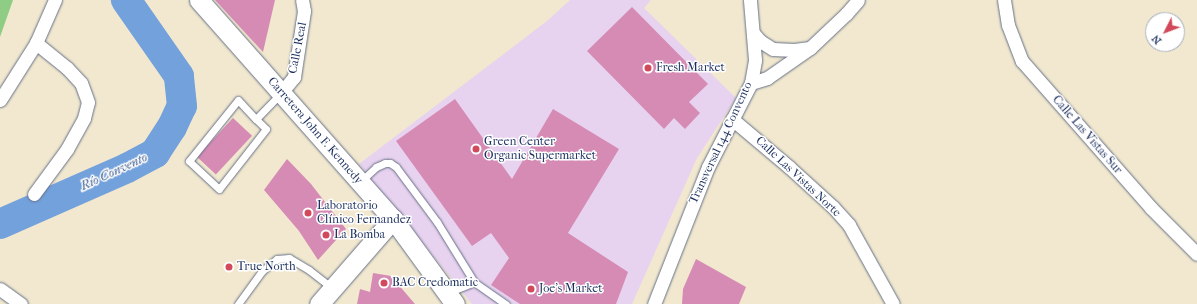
<!DOCTYPE html>
<meta charset="utf-8">
<style>
body{margin:0}
#map{position:relative;width:1197px;height:304px;overflow:hidden;background:#f1e8cf;font-family:"IM FELL French Canon",serif}
div>[style]{position:absolute}
[style*='--x']{left:calc(var(--x)*1px);top:calc(var(--y)*1px);width:calc(var(--w)*1px);rotate:calc(var(--a)*1deg)}
.built>*{inset:0;background:#e7d2ef}
.green>*{inset:0;background:#8ecd83}
.river>*{height:30px;margin:-15px;padding:0 15px;transform-origin:15px;border-radius:15px;background:#73a1dc}
.building>*{inset:0;background:#d68bb5;transform-origin:0 0}
.roads{filter:drop-shadow(0 0 1px #667086) drop-shadow(0 0 1px #667086)}
.lane>*{height:7px;margin:-3.5px;padding:0 3.5px;transform-origin:3.5px;border-radius:3.5px;background:#fff}
.street>*{height:13px;margin:-6.5px;padding:0 6.5px;transform-origin:6.5px;border-radius:6.5px;background:#fff}
.secondary>*{height:19px;margin:-9.5px;padding:0 9.5px;transform-origin:9.5px;border-radius:9.5px;background:#fff}
.dots>*{width:11px;height:11px;translate:-50% -50%;box-sizing:border-box;border:2px solid #fff;border-radius:50%}
span{translate:-50% -50%;white-space:nowrap;text-align:center;line-height:1.15;-webkit-text-stroke:3px #fff;paint-order:stroke}
.street-label{font-size:12px;color:#1b2f5e}
.poi-label{font-size:12px;color:#1b2f5e}
.left{translate:0 -50%;text-align:left}
.water-label{font-size:13px;color:#3e5d90;font-style:italic}
.north{position:absolute;left:1145px;top:12px;width:40px;height:40px;box-sizing:border-box;background:#fff;border:1px solid #a4acbf;border-radius:50%;rotate:228deg;font-size:11px;font-weight:700;line-height:16px;text-align:center;color:#1b2f5e}
.north::after{content:'';display:block;margin:auto;width:14px;height:18px;background:#d1495b;clip-path:polygon(50% 0,100% 100%,50% 72%,0 100%)}
</style>
<div id="map">
<div class="built">
<div style="clip-path:polygon(570px 0,651px 0,644px 8px,736px 98px,697px 158px,632px 304px,472px 304px,359px 164px,547px 21px)"></div>
</div>
<div class="green">
<div style="clip-path:polygon(0 0,13px 0,0 37px)"></div>
</div>
<div class="river">
<div style="--x:0;--y:224;--w:139;--a:-23.8"></div>
<div style="--x:127;--y:168;--w:32;--a:-28"></div>
<div style="--x:155;--y:153;--w:31;--a:-57"></div>
<div style="--x:172;--y:127;--w:23;--a:-65"></div>
<div style="--x:182;--y:106;--w:30;--a:-96"></div>
<div style="--x:179;--y:76;--w:93;--a:-124.9"></div>
</div>
<div class="building">
<div style="clip-path:polygon(215px 0,275px 0,263px 52px)"></div>
<div style="clip-path:polygon(632px 7px,708px 84px,689px 102px,700px 113px,685px 129px,674px 118px,664px 129px,587px 51px)"></div>
<div style="clip-path:polygon(455px 99px,512px 179px,553px 109px,619px 149px,568px 233px,628px 272px,616px 304px,520px 304px,491px 285px,509px 258px,491px 233px,472px 246px,396px 141px)"></div>
<div style="left:233px;top:118px;width:26px;height:53px;rotate:43deg"></div>
<div style="clip-path:polygon(287px 159px,311px 184px,346px 229px,318px 260px,299px 231px,264px 190px)"></div>
<div style="clip-path:polygon(696px 259px,746px 287px,739px 304px,682px 304px,683px 289px)"></div>
<div style="clip-path:polygon(373px 273px,391px 276px,415px 304px,357px 304px,360px 289px,370px 292px)"></div>
</div>
<div class="roads">
<div class="lane">
<div style="--x:256;--y:119;--w:14;--a:45"></div>
<div style="--x:266;--y:129;--w:76;--a:128.1"></div>
<div style="--x:219;--y:189;--w:41;--a:-137"></div>
<div style="--x:189;--y:161;--w:78;--a:-51.2"></div>
<div style="--x:238;--y:100;--w:26;--a:47"></div>
<div style="--x:256;--y:119;--w:36;--a:-46"></div>
<div style="--x:360;--y:182;--w:22;--a:-43"></div>
<div style="--x:376;--y:167;--w:10;--a:-24"></div>
<div style="--x:385;--y:163;--w:5;--a:0"></div>
<div style="--x:390;--y:163;--w:7;--a:34"></div>
<div style="--x:396;--y:167;--w:69;--a:53.3"></div>
<div style="--x:437;--y:222;--w:70;--a:58.3"></div>
<div style="--x:447;--y:293;--w:29;--a:-22"></div>
<div style="--x:474;--y:282;--w:39;--a:35"></div>
<div style="--x:238;--y:304;--w:41;--a:-54"></div>
<div style="--x:262;--y:271;--w:19;--a:-39"></div>
<div style="--x:277;--y:259;--w:12;--a:-5"></div>
<div style="--x:289;--y:258;--w:23;--a:31"></div>
<div style="--x:309;--y:270;--w:29;--a:38"></div>
</div>
<div class="street">
<div style="--x:1004;--y:0;--w:25;--a:81"></div>
<div style="--x:1008;--y:25;--w:39;--a:69"></div>
<div style="--x:1022;--y:61;--w:196;--a:48.7"></div>
<div style="--x:1151;--y:208;--w:65;--a:45"></div>
<div style="--x:754;--y:34;--w:9;--a:49"></div>
<div style="--x:760;--y:41;--w:15;--a:32"></div>
<div style="--x:773;--y:49;--w:21;--a:3"></div>
<div style="--x:794;--y:50;--w:16;--a:-7"></div>
<div style="--x:751;--y:83;--w:17;--a:-17"></div>
<div style="--x:767;--y:78;--w:52;--a:-34.9"></div>
<div style="--x:810;--y:48;--w:50;--a:-43.4"></div>
<div style="--x:846;--y:14;--w:18;--a:-49"></div>
<div style="--x:281;--y:93;--w:21;--a:-51"></div>
<div style="--x:294;--y:77;--w:67;--a:-81.4"></div>
<div style="--x:304;--y:11;--w:11;--a:-100"></div>
<div style="--x:0;--y:100;--w:67;--a:-57.7"></div>
<div style="--x:36;--y:43;--w:47;--a:-66.2"></div>
<div style="--x:732;--y:119;--w:75;--a:40.1"></div>
<div style="--x:789;--y:167;--w:59;--a:42.3"></div>
<div style="--x:833;--y:207;--w:24;--a:48"></div>
<div style="--x:849;--y:225;--w:90;--a:60.9"></div>
<div style="--x:34;--y:194;--w:56;--a:-53.7"></div>
<div style="--x:67;--y:149;--w:35;--a:-61"></div>
<div style="--x:84;--y:118;--w:16;--a:-76"></div>
<div style="--x:88;--y:102;--w:20;--a:-110"></div>
<div style="--x:81;--y:83;--w:21;--a:-133"></div>
<div style="--x:67;--y:68;--w:40;--a:-141"></div>
<div style="--x:0;--y:289;--w:26;--a:36"></div>
<div style="--x:654;--y:304;--w:147;--a:-68.5"></div>
<div style="--x:708;--y:167;--w:94;--a:-62.9"></div>
<div style="--x:751;--y:83;--w:23;--a:-80"></div>
<div style="--x:755;--y:60;--w:60;--a:-94.8"></div>
</div>
<div class="secondary">
<div style="--x:199;--y:0;--w:293;--a:48.5"></div>
<div style="--x:393;--y:219;--w:105;--a:53.9"></div>
<div style="--x:319;--y:304;--w:113;--a:-49"></div>
</div>
</div>
<div class="dots">
<div style="left:648px;top:68px;background:#d1495b"></div>
<div style="left:476px;top:149px;background:#d1495b"></div>
<div style="left:308px;top:213px;background:#d1495b"></div>
<div style="left:326px;top:235px;background:#d1495b"></div>
<div style="left:229px;top:267px;background:#d1495b"></div>
<div style="left:384px;top:283px;background:#d1495b"></div>
<div style="left:531px;top:289px;background:#d1495b"></div>
</div>
<div class="street-label">
<span style="left:298px;top:48px;rotate:-79deg">Calle Real</span>
<span style="left:315px;top:131px;rotate:49deg">Carretera John F. Kennedy</span>
<span style="left:1087px;top:135px;rotate:49deg">Calle Las Vistas Sur</span>
<span style="left:721px;top:143px;rotate:-65deg">Transversal 144 Convento</span>
<span style="left:798px;top:177px;rotate:43deg">Calle Las Vistas Norte</span>
</div>
<div class="poi-label">
<span class="left" style="left:656px;top:68px">Fresh Market</span>
<span class="left" style="left:484px;top:149px">Green Center<br>Organic Supermarket</span>
<span class="left" style="left:317px;top:213px">Laboratorio<br>Clínico Fernandez</span>
<span class="left" style="left:334px;top:235px">La Bomba</span>
<span class="left" style="left:237px;top:267px">True North</span>
<span class="left" style="left:392px;top:283px">BAC Credomatic</span>
<span class="left" style="left:539px;top:289px">Joe's Market</span>
</div>
<div class="water-label">
<span style="left:114px;top:172px;rotate:-25deg">Río Convento</span>
</div>
<div class="north">N</div>
</div>
